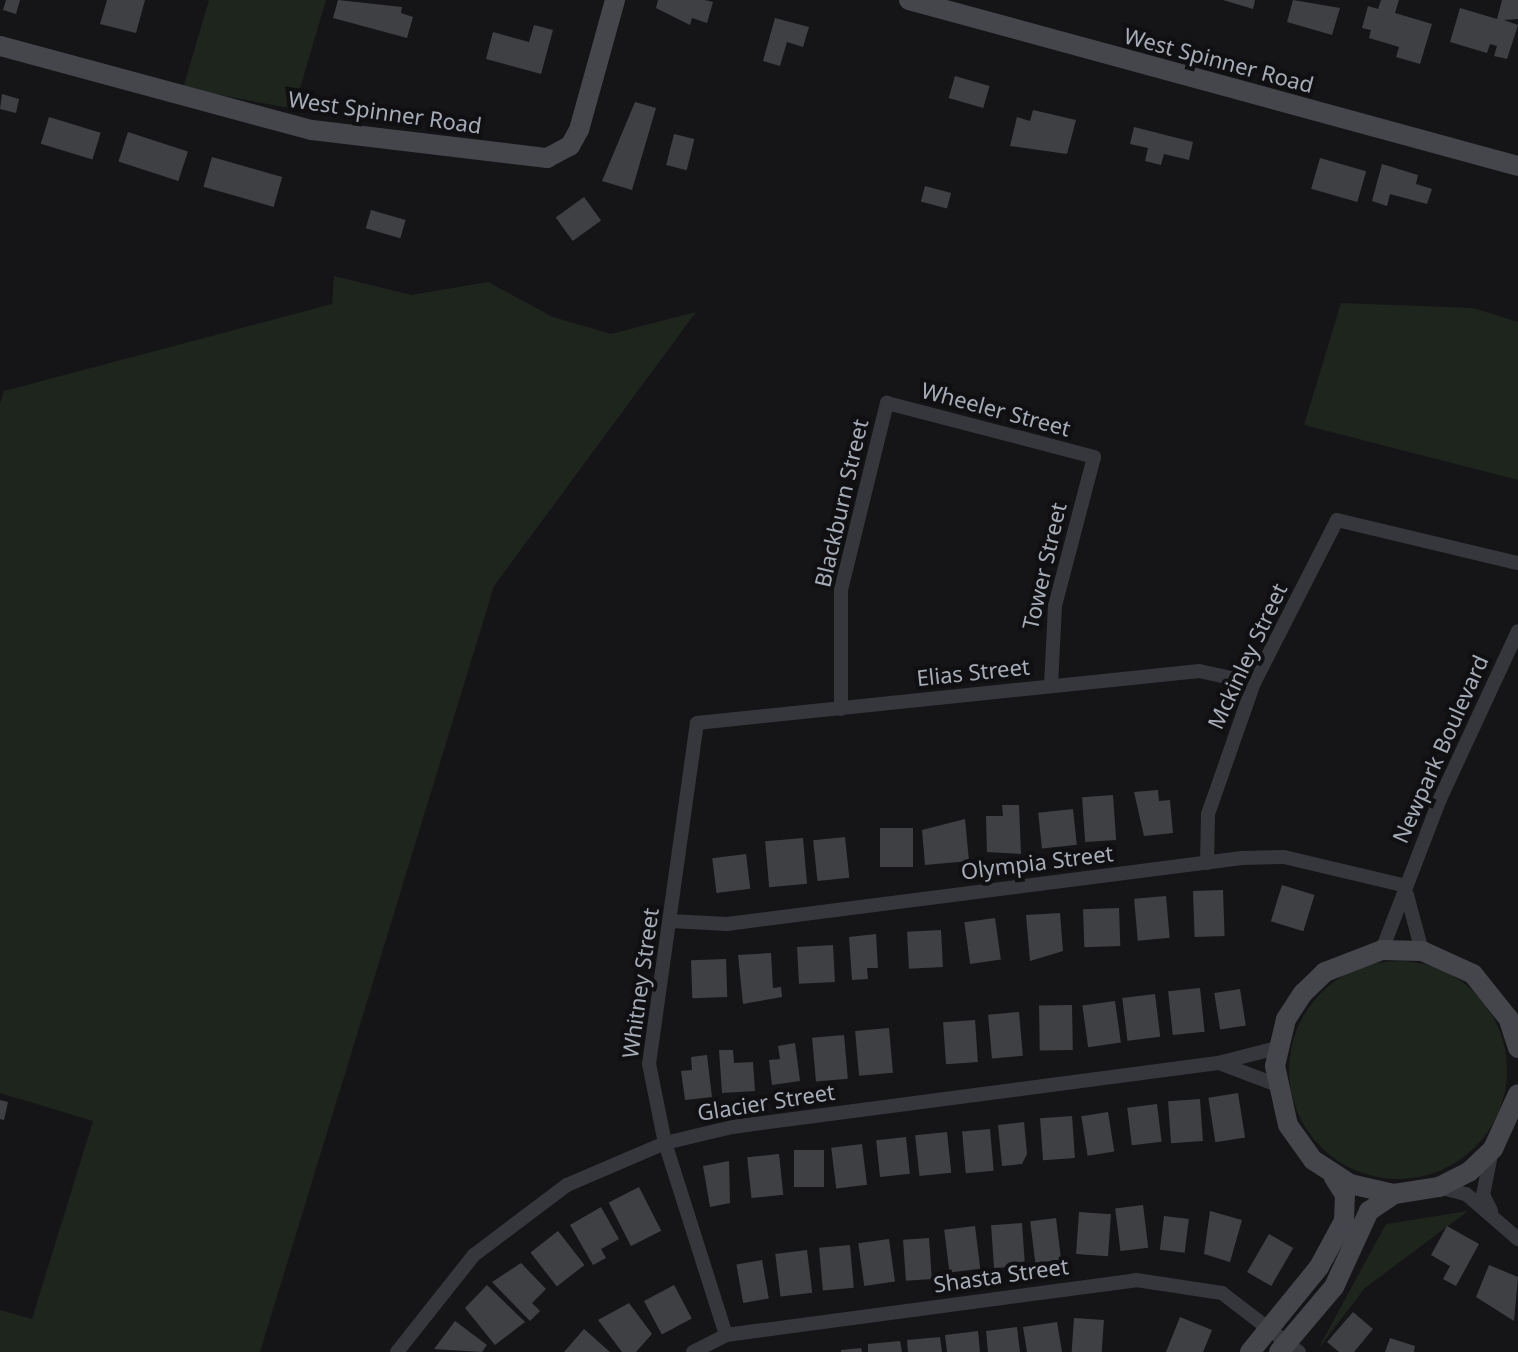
<!DOCTYPE html>
<style>
body{margin:0}
#map{position:relative;width:1518px;height:1352px;overflow:hidden;background:#151517;font-family:"Noto Sans",sans-serif}
div>[style]{position:absolute}
[style*='--x']{left:calc(var(--x)*1px);top:calc(var(--y)*1px);width:calc(var(--w)*1px);rotate:calc(var(--a)*1deg)}
.green>*{inset:0;background:#1d251d}
.round{border-radius:50%}
.building>*{inset:0;background:#3f4044;transform-origin:0 0}
.street>*{height:14px;margin:-7px;padding:0 7px;transform-origin:7px;border-radius:7px;background:#36373c}
.secondary>*{height:20px;margin:-10px;padding:0 10px;transform-origin:10px;border-radius:10px;background:#44464c}
span{translate:-50% -50%;white-space:nowrap;text-align:center;line-height:1.15;-webkit-text-stroke:8px #101012;paint-order:stroke}
.street-label{font-size:22px;color:#a6adb8}
</style>
<div id="map">
<div class="green">
<div style="clip-path:polygon(209px 0,326px 0,294px 109px,183px 88px)"></div>
<div style="clip-path:polygon(334px 276px,411px 295px,488px 282px,553px 317px,611px 334px,696px 312px,494px 586px,260px 1352px,0 1352px,0 1310px,32px 1319px,93px 1121px,0 1093px,0 404px,4px 391px,332px 304px)"></div>
<div style="clip-path:polygon(1341px 303px,1473px 308px,1518px 322px,1518px 480px,1304px 425px)"></div>
<div class="round" style="left:1289px;top:961px;width:218px;height:218px"></div>
<div style="clip-path:polygon(1468px 1211px,1365px 1288px,1318px 1349px,1386px 1224px)"></div>
</div>
<div class="building">
<div style="clip-path:polygon(6px 0,20px 0,16px 14px,3px 10px)"></div>
<div style="clip-path:polygon(107px 0,145px 0,136px 33px,100px 24px)"></div>
<div style="clip-path:polygon(338px 0,402px 7px,401px 13px,413px 17px,407px 38px,333px 18px)"></div>
<div style="clip-path:polygon(658px 0,705px 0,713px 2px,707px 23px,692px 18px,690px 25px,656px 8px)"></div>
<div style="clip-path:polygon(1223px 0,1255px 0,1253px 9px)"></div>
<div style="clip-path:polygon(1293px 0,1340px 8px,1332px 35px,1287px 22px)"></div>
<div style="clip-path:polygon(1381px 0,1399px 0,1395px 13px,1432px 24px,1420px 64px,1396px 57px,1399px 47px,1369px 38px,1371px 30px,1362px 28px,1368px 6px,1378px 9px)"></div>
<div style="clip-path:polygon(1502px 0,1518px 0,1518px 19px,1504px 20px,1518px 25px,1507px 59px,1494px 56px,1497px 46px,1490px 44px,1487px 53px,1450px 42px,1460px 8px,1497px 19px)"></div>
<div style="clip-path:polygon(775px 18px,809px 27px,803px 47px,787px 42px,780px 66px,763px 61px)"></div>
<div style="clip-path:polygon(534px 25px,553px 30px,541px 74px,486px 59px,493px 32px,529px 42px)"></div>
<div style="left:955px;top:76px;width:36px;height:23px;rotate:16deg"></div>
<div style="clip-path:polygon(2px 94px,19px 99px,16px 113px,0 109px)"></div>
<div style="clip-path:polygon(635px 102px,656px 108px,632px 190px,602px 181px)"></div>
<div style="clip-path:polygon(1033px 110px,1076px 120px,1067px 154px,1010px 146px,1017px 117px,1030px 121px)"></div>
<div style="left:49px;top:117px;width:54px;height:28px;rotate:17deg"></div>
<div style="clip-path:polygon(1134px 127px,1193px 142px,1189px 160px,1164px 154px,1161px 165px,1145px 161px,1148px 148px,1130px 144px)"></div>
<div style="left:128px;top:132px;width:63px;height:31px;rotate:18deg"></div>
<div style="left:674px;top:134px;width:21px;height:32px;rotate:14deg"></div>
<div style="left:212px;top:157px;width:73px;height:31px;rotate:16deg"></div>
<div style="left:1320px;top:158px;width:48px;height:32px;rotate:16deg"></div>
<div style="clip-path:polygon(1382px 164px,1418px 175px,1416px 184px,1432px 189px,1427px 204px,1390px 194px,1387px 206px,1372px 201px)"></div>
<div style="left:925px;top:186px;width:27px;height:16px;rotate:15deg"></div>
<div style="left:584px;top:197px;width:29px;height:35px;rotate:54deg"></div>
<div style="left:371px;top:210px;width:36px;height:19px;rotate:16deg"></div>
<div style="clip-path:polygon(1158px 790px,1159px 801px,1170px 800px,1173px 833px,1144px 836px,1134px 792px)"></div>
<div style="left:1113px;top:795px;width:45px;height:31px;rotate:86deg"></div>
<div style="clip-path:polygon(1002px 805px,1019px 805px,1021px 854px,987px 852px,986px 816px,1003px 816px)"></div>
<div style="left:1073px;top:809px;width:36px;height:35px;rotate:84deg"></div>
<div style="clip-path:polygon(965px 819px,969px 861px,925px 865px,922px 830px)"></div>
<div style="left:880px;top:828px;width:33px;height:39px"></div>
<div style="left:845px;top:837px;width:41px;height:32px;rotate:84deg"></div>
<div style="left:803px;top:838px;width:46px;height:38px;rotate:85deg"></div>
<div style="left:746px;top:854px;width:35px;height:34px;rotate:83deg"></div>
<div style="left:1282px;top:885px;width:34px;height:38px;rotate:17deg"></div>
<div style="left:1223px;top:890px;width:46px;height:30px;rotate:88deg"></div>
<div style="left:1166px;top:896px;width:42px;height:32px;rotate:85deg"></div>
<div style="left:1119px;top:908px;width:38px;height:36px;rotate:88deg"></div>
<div style="clip-path:polygon(1060px 913px,1063px 951px,1030px 961px,1026px 915px)"></div>
<div style="left:995px;top:918px;width:42px;height:31px;rotate:82deg"></div>
<div style="left:941px;top:930px;width:37px;height:34px;rotate:87deg"></div>
<div style="clip-path:polygon(876px 934px,878px 968px,867px 968px,868px 979px,852px 980px,849px 937px)"></div>
<div style="left:833px;top:945px;width:37px;height:36px;rotate:87deg"></div>
<div style="clip-path:polygon(771px 953px,773px 988px,781px 987px,782px 997px,743px 1004px,738px 955px)"></div>
<div style="left:726px;top:959px;width:38px;height:35px;rotate:88deg"></div>
<div style="left:1200px;top:988px;width:44px;height:32px;rotate:84deg"></div>
<div style="left:1240px;top:989px;width:37px;height:26px;rotate:81deg"></div>
<div style="left:1155px;top:994px;width:43px;height:33px;rotate:83deg"></div>
<div style="left:1115px;top:1001px;width:42px;height:33px;rotate:82deg"></div>
<div style="left:1072px;top:1005px;width:45px;height:33px;rotate:89deg"></div>
<div style="left:1019px;top:1012px;width:44px;height:31px;rotate:85deg"></div>
<div style="left:975px;top:1020px;width:42px;height:32px;rotate:86deg"></div>
<div style="left:889px;top:1028px;width:45px;height:34px;rotate:85deg"></div>
<div style="left:844px;top:1035px;width:44px;height:32px;rotate:85deg"></div>
<div style="clip-path:polygon(795px 1043px,800px 1081px,772px 1085px,769px 1060px,780px 1059px,778px 1046px)"></div>
<div style="clip-path:polygon(719px 1050px,733px 1050px,734px 1063px,753px 1062px,755px 1091px,722px 1093px)"></div>
<div style="clip-path:polygon(707px 1055px,712px 1097px,685px 1100px,681px 1071px,692px 1070px,691px 1057px)"></div>
<div style="left:1238px;top:1093px;width:45px;height:30px;rotate:81deg"></div>
<div style="left:1200px;top:1099px;width:42px;height:32px;rotate:86deg"></div>
<div style="clip-path:polygon(0 1100px,8px 1102px,4px 1120px,0 1119px)"></div>
<div style="left:1157px;top:1104px;width:38px;height:30px;rotate:83deg"></div>
<div style="left:1108px;top:1112px;width:40px;height:27px;rotate:81deg"></div>
<div style="left:1072px;top:1116px;width:42px;height:32px;rotate:86deg"></div>
<div style="clip-path:polygon(1024px 1122px,1027px 1154px,1022px 1164px,1002px 1166px,998px 1125px)"></div>
<div style="left:990px;top:1129px;width:42px;height:28px;rotate:85deg"></div>
<div style="left:947px;top:1132px;width:41px;height:32px;rotate:84deg"></div>
<div style="left:906px;top:1137px;width:37px;height:30px;rotate:84deg"></div>
<div style="left:862px;top:1144px;width:41px;height:31px;rotate:83deg"></div>
<div style="left:794px;top:1150px;width:30px;height:37px"></div>
<div style="left:779px;top:1154px;width:41px;height:32px;rotate:84deg"></div>
<div style="clip-path:polygon(729px 1161px,730px 1203px,710px 1207px,703px 1166px)"></div>
<div style="left:639px;top:1187px;width:49px;height:34px;rotate:63deg"></div>
<div style="left:1143px;top:1205px;width:43px;height:28px;rotate:83deg"></div>
<div style="clip-path:polygon(601px 1207px,619px 1239px,601px 1249px,606px 1258px,593px 1265px,570px 1225px)"></div>
<div style="clip-path:polygon(1210px 1211px,1242px 1220px,1230px 1262px,1204px 1254px)"></div>
<div style="left:1079px;top:1212px;width:32px;height:42px;rotate:4deg"></div>
<div style="left:1164px;top:1216px;width:25px;height:34px;rotate:7deg"></div>
<div style="left:1056px;top:1218px;width:42px;height:26px;rotate:83deg"></div>
<div style="left:1022px;top:1223px;width:43px;height:31px;rotate:86deg"></div>
<div style="left:975px;top:1226px;width:43px;height:31px;rotate:83deg"></div>
<div style="clip-path:polygon(1447px 1226px,1479px 1244px,1456px 1286px,1443px 1279px,1450px 1266px,1431px 1255px)"></div>
<div style="left:558px;top:1231px;width:43px;height:35px;rotate:52deg"></div>
<div style="left:1269px;top:1234px;width:28px;height:44px;rotate:30deg"></div>
<div style="left:929px;top:1238px;width:41px;height:26px;rotate:86deg"></div>
<div style="left:889px;top:1239px;width:43px;height:31px;rotate:82deg"></div>
<div style="left:850px;top:1245px;width:43px;height:31px;rotate:85deg"></div>
<div style="left:807px;top:1250px;width:43px;height:32px;rotate:83deg"></div>
<div style="left:762px;top:1260px;width:39px;height:26px;rotate:80deg"></div>
<div style="clip-path:polygon(521px 1263px,546px 1289px,532px 1303px,540px 1311px,530px 1321px,492px 1282px)"></div>
<div style="clip-path:polygon(1489px 1265px,1518px 1277px,1514px 1321px,1476px 1297px)"></div>
<div style="clip-path:polygon(487px 1285px,525px 1322px,495px 1345px,465px 1308px)"></div>
<div style="left:674px;top:1285px;width:38px;height:34px;rotate:62deg"></div>
<div style="clip-path:polygon(629px 1303px,652px 1334px,636px 1352px,622px 1352px,598px 1320px)"></div>
<div style="clip-path:polygon(1353px 1312px,1373px 1329px,1354px 1352px,1339px 1352px,1327px 1342px)"></div>
<div style="clip-path:polygon(1180px 1317px,1212px 1330px,1203px 1352px,1166px 1352px)"></div>
<div style="left:1074px;top:1318px;width:30px;height:34px;rotate:4deg"></div>
<div style="clip-path:polygon(455px 1321px,487px 1345px,482px 1352px,434px 1349px)"></div>
<div style="clip-path:polygon(1057px 1322px,1062px 1352px,1027px 1352px,1023px 1327px)"></div>
<div style="clip-path:polygon(1017px 1327px,1020px 1352px,988px 1352px,986px 1331px)"></div>
<div style="clip-path:polygon(584px 1329px,610px 1352px,564px 1352px)"></div>
<div style="clip-path:polygon(978px 1331px,980px 1352px,947px 1352px,945px 1335px)"></div>
<div style="clip-path:polygon(940px 1337px,942px 1352px,908px 1352px,907px 1340px)"></div>
<div style="clip-path:polygon(1390px 1338px,1415px 1346px,1414px 1352px,1385px 1352px)"></div>
<div style="clip-path:polygon(900px 1341px,902px 1352px,868px 1352px,868px 1344px)"></div>
<div style="clip-path:polygon(861px 1348px,862px 1352px,841px 1352px,841px 1350px)"></div>
</div>
<div class="street">
<div style="--x:841;--y:709;--w:119;--a:-90"></div>
<div style="--x:841;--y:590;--w:193;--a:-76.2"></div>
<div style="--x:887;--y:403;--w:214;--a:14.6"></div>
<div style="--x:1094;--y:457;--w:154;--a:104.7"></div>
<div style="--x:1055;--y:606;--w:80;--a:92.9"></div>
<div style="--x:1207;--y:863;--w:49;--a:-88.8"></div>
<div style="--x:1208;--y:814;--w:139;--a:-70.7"></div>
<div style="--x:1254;--y:683;--w:183;--a:-63"></div>
<div style="--x:1337;--y:520;--w:186;--a:13.4"></div>
<div style="--x:1407;--y:895;--w:58;--a:75"></div>
<div style="--x:670;--y:921;--w:57;--a:3"></div>
<div style="--x:727;--y:924;--w:519;--a:-7.3"></div>
<div style="--x:1242;--y:858;--w:42;--a:-1.4"></div>
<div style="--x:1284;--y:857;--w:126;--a:13.3"></div>
<div style="--x:1382;--y:950;--w:162;--a:-69"></div>
<div style="--x:1440;--y:799;--w:185;--a:-65.1"></div>
<div style="--x:1219;--y:1063;--w:60;--a:20.6"></div>
<div style="--x:1491;--y:1155;--w:41;--a:101.3"></div>
<div style="--x:1483;--y:1195;--w:18;--a:63"></div>
<div style="--x:1439;--y:1187;--w:28;--a:15"></div>
<div style="--x:1466;--y:1194;--w:69;--a:40.9"></div>
<div style="--x:726;--y:1335;--w:201;--a:-107.6"></div>
<div style="--x:665;--y:1143;--w:81;--a:-101.4"></div>
<div style="--x:649;--y:1064;--w:344;--a:-82"></div>
<div style="--x:697;--y:723;--w:505;--a:-5.91"></div>
<div style="--x:1199;--y:671;--w:56;--a:12.3"></div>
<div style="--x:397;--y:1352;--w:124;--a:-51.6"></div>
<div style="--x:474;--y:1255;--w:116;--a:-37"></div>
<div style="--x:567;--y:1185;--w:107;--a:-23.2"></div>
<div style="--x:665;--y:1143;--w:69;--a:-13.4"></div>
<div style="--x:732;--y:1127;--w:490;--a:-7.5"></div>
<div style="--x:1218;--y:1063;--w:61;--a:-14.3"></div>
<div style="--x:693;--y:1352;--w:37;--a:-27"></div>
<div style="--x:726;--y:1335;--w:414;--a:-7.6"></div>
<div style="--x:1136;--y:1280;--w:87;--a:8.6"></div>
<div style="--x:1222;--y:1293;--w:97;--a:37.5"></div>
</div>
<div class="secondary">
<div style="--x:909;--y:0;--w:631;--a:15.25"></div>
<div style="--x:0;--y:46;--w:323;--a:15.1"></div>
<div style="--x:312;--y:130;--w:237;--a:6.8"></div>
<div style="--x:547;--y:158;--w:26;--a:-28"></div>
<div style="--x:570;--y:146;--w:18;--a:-61"></div>
<div style="--x:579;--y:130;--w:135;--a:-74.5"></div>
<div style="--x:1518;--y:1048;--w:32;--a:-108"></div>
<div style="--x:1508;--y:1018;--w:56;--a:-128.5"></div>
<div style="--x:1473;--y:974;--w:56;--a:-155.7"></div>
<div style="--x:1422;--y:951;--w:40;--a:-178.6"></div>
<div style="--x:1382;--y:950;--w:61;--a:158.9"></div>
<div style="--x:1325;--y:972;--w:30;--a:136"></div>
<div style="--x:1303;--y:993;--w:31;--a:123"></div>
<div style="--x:1286;--y:1019;--w:48;--a:103.2"></div>
<div style="--x:1275;--y:1066;--w:60;--a:77.6"></div>
<div style="--x:1288;--y:1125;--w:43;--a:54.5"></div>
<div style="--x:1313;--y:1160;--w:44;--a:33"></div>
<div style="--x:1350;--y:1184;--w:45;--a:12.8"></div>
<div style="--x:1394;--y:1194;--w:46;--a:-8.8"></div>
<div style="--x:1439;--y:1187;--w:34;--a:-27"></div>
<div style="--x:1469;--y:1172;--w:33;--a:-44"></div>
<div style="--x:1493;--y:1149;--w:60;--a:-65.6"></div>
<div style="--x:1250;--y:1352;--w:109;--a:-50.9"></div>
<div style="--x:1319;--y:1267;--w:52;--a:-61.5"></div>
<div style="--x:1344;--y:1221;--w:26;--a:-88"></div>
<div style="--x:1345;--y:1195;--w:22;--a:-122"></div>
<div style="--x:1279;--y:1352;--w:85;--a:-49.8"></div>
<div style="--x:1334;--y:1287;--w:84;--a:-65.3"></div>
<div style="--x:1369;--y:1211;--w:30;--a:-34"></div>
</div>
<div class="street-label">
<span style="left:1219px;top:60px;rotate:15deg">West Spinner Road</span>
<span style="left:385px;top:112px;rotate:8deg">West Spinner Road</span>
<span style="left:996px;top:409px;rotate:15deg">Wheeler Street</span>
<span style="left:841px;top:503px;rotate:-77deg">Blackburn Street</span>
<span style="left:1044px;top:566px;rotate:-77deg">Tower Street</span>
<span style="left:1247px;top:656px;rotate:-65deg">Mckinley Street</span>
<span style="left:973px;top:672px;rotate:-6deg">Elias Street</span>
<span style="left:1440px;top:749px;rotate:-66deg">Newpark Boulevard</span>
<span style="left:1037px;top:862px;rotate:-7deg">Olympia Street</span>
<span style="left:640px;top:983px;rotate:-82deg">Whitney Street</span>
<span style="left:766px;top:1102px;rotate:-9deg">Glacier Street</span>
<span style="left:1001px;top:1275px;rotate:-8deg">Shasta Street</span>
</div>
</div>
